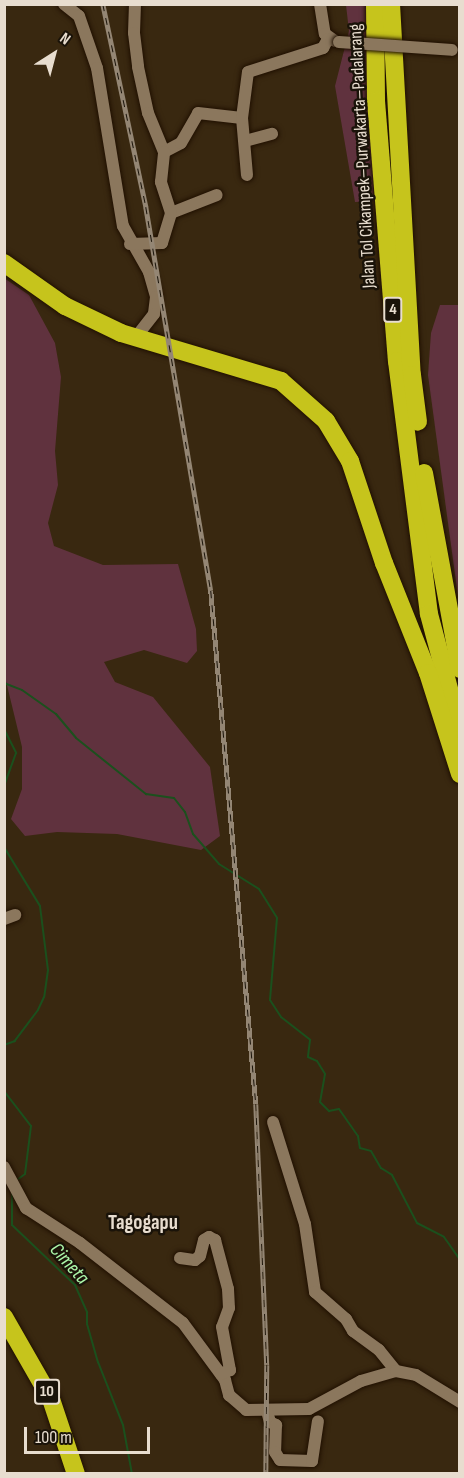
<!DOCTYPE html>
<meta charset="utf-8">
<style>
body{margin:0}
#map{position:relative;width:464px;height:1478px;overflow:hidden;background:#392810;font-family:"Sofia Sans Condensed",sans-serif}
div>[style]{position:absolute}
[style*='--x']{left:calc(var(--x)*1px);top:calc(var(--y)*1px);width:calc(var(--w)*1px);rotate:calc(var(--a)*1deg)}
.green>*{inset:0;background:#60323e}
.stream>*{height:2px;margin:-1px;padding:0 1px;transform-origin:1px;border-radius:1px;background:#1b501d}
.roads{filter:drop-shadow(0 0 2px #201000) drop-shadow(0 0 2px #201000)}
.minor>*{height:12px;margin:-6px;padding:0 6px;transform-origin:6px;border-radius:6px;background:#8b775d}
.highway>*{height:18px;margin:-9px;padding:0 9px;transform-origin:9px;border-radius:9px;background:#c6c41c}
.rail>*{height:4.5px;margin-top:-2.25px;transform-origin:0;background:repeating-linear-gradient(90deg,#1a1309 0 7px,#948674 0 14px);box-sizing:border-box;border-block:2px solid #948674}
.bridges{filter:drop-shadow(0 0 2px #201000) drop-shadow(0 0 2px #201000)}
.minor-bridge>*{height:12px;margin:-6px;padding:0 6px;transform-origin:6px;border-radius:6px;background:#8b775d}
span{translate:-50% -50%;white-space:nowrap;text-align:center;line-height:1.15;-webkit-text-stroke:5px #1a1309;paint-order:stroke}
.shield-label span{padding:2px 4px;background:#1a1309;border:2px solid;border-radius:4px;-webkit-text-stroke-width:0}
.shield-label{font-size:16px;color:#e8ddcf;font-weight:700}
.street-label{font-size:18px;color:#e8ddcf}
.water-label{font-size:20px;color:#acf7a9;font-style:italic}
.quarter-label{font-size:21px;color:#e8ddcf;font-weight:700}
.frame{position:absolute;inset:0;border:6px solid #e8ddcf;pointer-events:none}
.north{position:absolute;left:24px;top:24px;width:60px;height:60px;-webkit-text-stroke:4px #1a1309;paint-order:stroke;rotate:36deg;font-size:16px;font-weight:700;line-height:24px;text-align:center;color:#e8ddcf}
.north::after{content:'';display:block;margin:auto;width:21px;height:27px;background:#e8ddcf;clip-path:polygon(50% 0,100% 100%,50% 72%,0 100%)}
.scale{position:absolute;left:24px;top:1427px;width:126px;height:27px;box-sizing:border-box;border:3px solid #e8ddcf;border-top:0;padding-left:8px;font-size:18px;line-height:21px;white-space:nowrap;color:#e8ddcf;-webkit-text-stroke:4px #1a1309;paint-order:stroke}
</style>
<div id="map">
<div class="green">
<div style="clip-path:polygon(346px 5px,367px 5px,374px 201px,355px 202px,335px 86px,349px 31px)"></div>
<div style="clip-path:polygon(4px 278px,29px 295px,55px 343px,61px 377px,55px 451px,58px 485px,48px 523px,54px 546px,103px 565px,178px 564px,196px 629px,197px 651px,187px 663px,144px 650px,104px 662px,115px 682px,153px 697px,210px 767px,220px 836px,201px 850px,117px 834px,57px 832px,25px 836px,11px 819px,22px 789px,22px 747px,4px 673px)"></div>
<div style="clip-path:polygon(440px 305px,459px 305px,459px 604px,428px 375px,431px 333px)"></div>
</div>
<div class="stream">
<div style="--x:4;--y:683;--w:19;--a:21"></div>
<div style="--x:22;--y:690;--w:42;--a:35.2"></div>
<div style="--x:56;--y:714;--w:31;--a:50"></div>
<div style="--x:76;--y:738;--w:90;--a:38.7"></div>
<div style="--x:146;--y:794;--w:28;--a:8"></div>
<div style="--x:174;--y:798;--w:18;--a:52"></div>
<div style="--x:185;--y:812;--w:23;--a:70"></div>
<div style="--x:193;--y:834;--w:40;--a:49"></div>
<div style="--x:219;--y:864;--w:47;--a:32"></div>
<div style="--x:259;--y:889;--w:34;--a:58"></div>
<div style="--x:277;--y:918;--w:82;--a:94.9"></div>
<div style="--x:270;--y:1000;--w:20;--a:57"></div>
<div style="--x:281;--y:1017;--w:37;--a:38"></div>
<div style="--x:310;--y:1040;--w:17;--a:97"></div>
<div style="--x:308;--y:1057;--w:10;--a:24"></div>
<div style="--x:317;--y:1061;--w:15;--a:58"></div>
<div style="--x:325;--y:1074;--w:28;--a:100"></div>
<div style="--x:320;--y:1102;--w:13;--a:45"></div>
<div style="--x:329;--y:1111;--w:10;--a:-11"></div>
<div style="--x:339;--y:1109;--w:33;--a:55"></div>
<div style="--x:358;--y:1136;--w:12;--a:81"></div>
<div style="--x:360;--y:1148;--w:11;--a:15"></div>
<div style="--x:371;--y:1151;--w:20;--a:60"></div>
<div style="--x:381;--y:1168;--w:13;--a:32"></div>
<div style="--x:392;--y:1175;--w:54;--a:62.5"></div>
<div style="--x:417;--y:1223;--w:30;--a:27"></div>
<div style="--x:444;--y:1237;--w:28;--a:55"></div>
<div style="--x:4;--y:729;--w:27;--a:63"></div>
<div style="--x:16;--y:753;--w:35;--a:110"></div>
<div style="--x:4;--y:847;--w:69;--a:58.6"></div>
<div style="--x:40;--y:906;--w:64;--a:82.9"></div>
<div style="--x:48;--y:970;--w:27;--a:98"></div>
<div style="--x:44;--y:997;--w:14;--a:115"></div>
<div style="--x:38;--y:1010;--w:39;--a:127"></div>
<div style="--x:15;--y:1041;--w:12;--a:160"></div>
<div style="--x:4;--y:1091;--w:44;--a:52.4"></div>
<div style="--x:31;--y:1126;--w:48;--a:97.1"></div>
<div style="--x:25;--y:1174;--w:10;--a:143"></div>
<div style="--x:12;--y:1190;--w:35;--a:90"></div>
<div style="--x:12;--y:1225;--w:87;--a:43.6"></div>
<div style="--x:75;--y:1285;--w:30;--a:66"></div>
<div style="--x:87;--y:1312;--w:12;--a:90"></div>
<div style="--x:87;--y:1324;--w:40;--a:74"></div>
<div style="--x:98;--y:1362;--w:68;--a:68.4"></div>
<div style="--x:123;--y:1425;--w:50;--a:79.6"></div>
<div style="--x:372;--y:1474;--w:16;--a:0"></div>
</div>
<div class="roads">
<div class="minor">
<div style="--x:64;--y:4;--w:19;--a:39"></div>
<div style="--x:79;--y:16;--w:55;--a:70.9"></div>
<div style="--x:97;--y:68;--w:160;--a:80.7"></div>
<div style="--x:123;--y:226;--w:53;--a:60.5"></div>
<div style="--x:149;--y:272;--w:26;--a:74"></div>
<div style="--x:156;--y:297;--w:17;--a:97"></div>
<div style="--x:154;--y:314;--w:31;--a:128"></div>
<div style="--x:135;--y:4;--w:29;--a:92"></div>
<div style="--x:134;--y:33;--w:34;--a:83"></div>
<div style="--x:138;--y:67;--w:47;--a:77.7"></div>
<div style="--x:148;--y:113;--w:42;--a:67.7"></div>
<div style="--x:164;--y:152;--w:19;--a:-28"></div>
<div style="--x:181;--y:143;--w:34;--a:-60"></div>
<div style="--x:198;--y:113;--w:44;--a:6.5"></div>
<div style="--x:320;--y:4;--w:30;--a:81"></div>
<div style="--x:325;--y:34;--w:12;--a:35"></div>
<div style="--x:245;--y:141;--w:28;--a:-15"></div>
<div style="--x:247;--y:175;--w:57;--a:-95"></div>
<div style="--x:242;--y:118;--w:46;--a:-82.6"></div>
<div style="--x:248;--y:72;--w:79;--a:-17.7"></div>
<div style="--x:323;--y:48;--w:10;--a:-61"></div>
<div style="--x:171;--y:213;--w:49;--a:-21.4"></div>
<div style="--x:130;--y:244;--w:32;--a:-2"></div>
<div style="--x:162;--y:243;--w:31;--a:-73"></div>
<div style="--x:171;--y:213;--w:33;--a:-108"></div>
<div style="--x:161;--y:182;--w:30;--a:-84"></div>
<div style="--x:4;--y:919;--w:12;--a:-20"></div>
<div style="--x:273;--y:1122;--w:107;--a:72.6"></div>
<div style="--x:305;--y:1224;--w:69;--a:81.6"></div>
<div style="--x:315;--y:1292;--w:41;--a:41.1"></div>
<div style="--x:346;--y:1319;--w:14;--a:60"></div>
<div style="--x:353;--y:1331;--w:32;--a:36"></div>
<div style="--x:379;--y:1350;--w:27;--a:51"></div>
<div style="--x:4;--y:1167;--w:47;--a:61.8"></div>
<div style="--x:26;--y:1208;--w:64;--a:32.9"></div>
<div style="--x:80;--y:1243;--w:130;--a:37.8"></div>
<div style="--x:183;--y:1323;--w:71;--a:53.6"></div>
<div style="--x:225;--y:1380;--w:16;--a:75"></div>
<div style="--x:229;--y:1395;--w:23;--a:41"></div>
<div style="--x:246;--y:1410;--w:63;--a:-0.9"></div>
<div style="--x:309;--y:1409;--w:59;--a:-28.3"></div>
<div style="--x:361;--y:1381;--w:36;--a:-16"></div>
<div style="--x:396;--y:1371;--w:20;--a:11"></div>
<div style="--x:416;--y:1375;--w:52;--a:31.5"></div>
<div style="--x:180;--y:1258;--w:15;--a:8"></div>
<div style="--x:195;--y:1260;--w:6;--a:-39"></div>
<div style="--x:200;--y:1256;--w:16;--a:-76"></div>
<div style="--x:204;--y:1240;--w:6;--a:-31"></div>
<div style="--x:209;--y:1237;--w:7;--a:27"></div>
<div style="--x:215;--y:1240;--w:51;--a:75.1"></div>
<div style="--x:228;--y:1289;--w:19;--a:87"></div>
<div style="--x:229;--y:1308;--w:20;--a:110"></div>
<div style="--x:222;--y:1327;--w:44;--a:79.5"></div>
<div style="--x:230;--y:1370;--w:10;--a:156"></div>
<div style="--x:267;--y:1411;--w:11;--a:75"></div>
<div style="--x:270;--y:1422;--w:7;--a:27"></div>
<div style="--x:276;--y:1425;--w:27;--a:92"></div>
<div style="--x:275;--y:1452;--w:9;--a:58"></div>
<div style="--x:280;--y:1460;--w:32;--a:2"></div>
<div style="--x:312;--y:1461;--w:40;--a:-81.5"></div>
</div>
<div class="highway">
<div style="--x:375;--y:4;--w:97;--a:89.4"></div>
<div style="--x:376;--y:101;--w:261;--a:85.4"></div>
<div style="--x:397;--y:361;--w:255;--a:82.8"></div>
<div style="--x:429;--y:614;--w:120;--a:75"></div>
<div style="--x:391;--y:4;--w:372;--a:86.8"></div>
<div style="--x:412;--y:375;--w:47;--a:82.7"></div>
<div style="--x:4;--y:263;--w:75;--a:35.2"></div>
<div style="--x:65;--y:306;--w:62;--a:25.7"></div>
<div style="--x:121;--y:333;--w:167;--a:16.7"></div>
<div style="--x:281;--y:381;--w:60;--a:41.6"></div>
<div style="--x:326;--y:421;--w:47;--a:59"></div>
<div style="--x:350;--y:461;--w:108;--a:71.6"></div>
<div style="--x:384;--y:563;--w:118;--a:68.2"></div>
<div style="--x:428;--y:673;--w:106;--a:72.4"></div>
<div style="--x:424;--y:473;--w:199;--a:79.6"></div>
<div style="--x:4;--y:1317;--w:95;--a:60.2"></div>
<div style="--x:51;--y:1399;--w:79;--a:71.6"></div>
</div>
</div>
<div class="rail">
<div style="--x:103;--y:4;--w:208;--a:78"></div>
<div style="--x:146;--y:207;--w:389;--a:80.4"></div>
<div style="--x:211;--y:591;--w:515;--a:84.99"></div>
<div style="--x:256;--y:1104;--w:261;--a:87.6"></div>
<div style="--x:267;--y:1365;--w:109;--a:90.5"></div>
</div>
<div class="bridges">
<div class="minor-bridge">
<div style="--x:339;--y:42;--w:113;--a:4"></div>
</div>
</div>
<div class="shield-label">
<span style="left:393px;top:310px">4</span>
<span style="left:47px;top:1392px">10</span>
</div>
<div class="street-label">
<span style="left:363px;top:156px;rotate:-93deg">Jalan Tol Cikampek–Purwakarta–Padalarang</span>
</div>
<div class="water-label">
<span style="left:69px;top:1264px;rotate:48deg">Cimeta</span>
</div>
<div class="quarter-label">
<span style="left:143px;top:1223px">Tagogapu</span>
</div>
<div class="frame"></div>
<div class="north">N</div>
<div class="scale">100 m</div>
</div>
